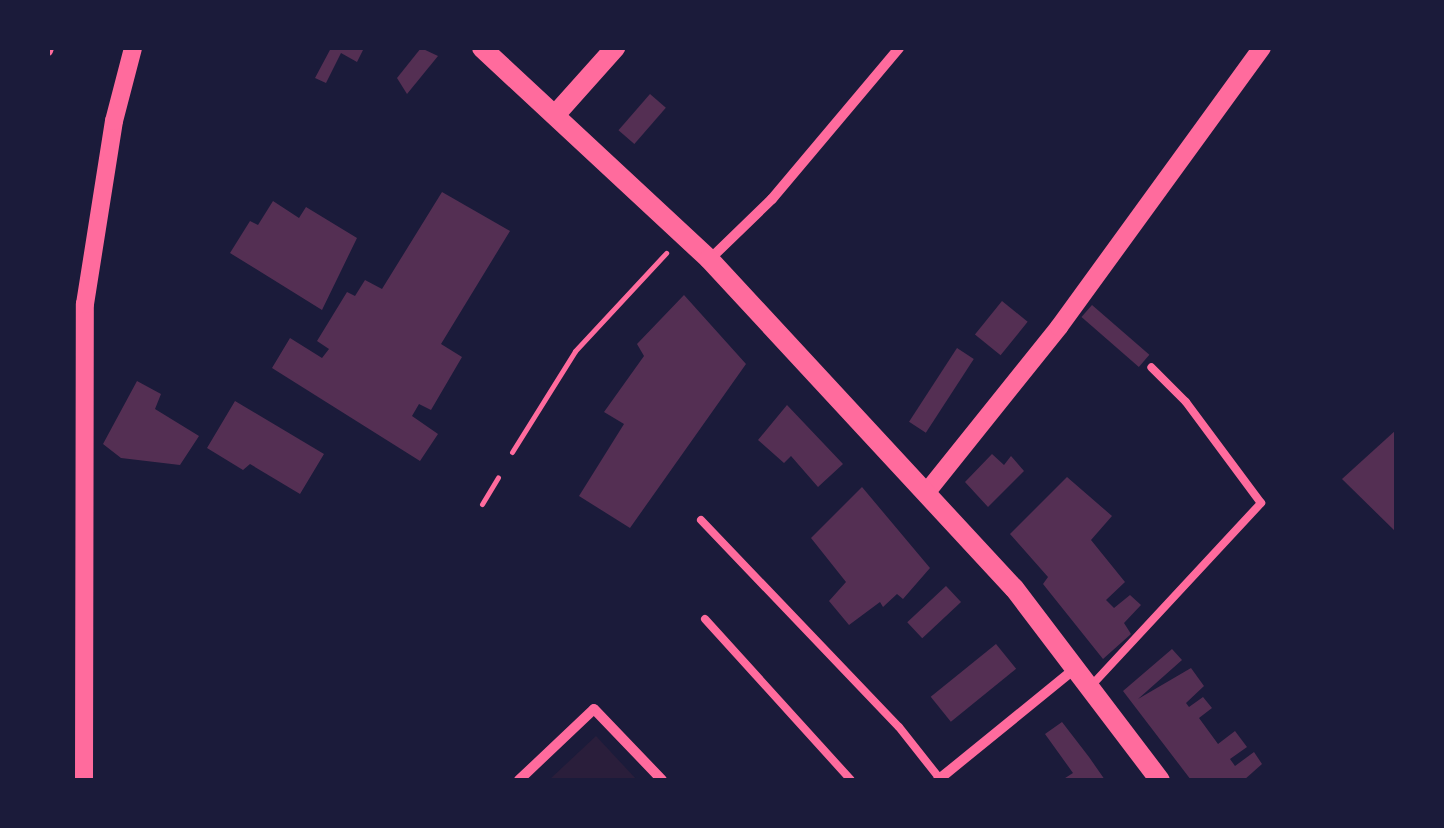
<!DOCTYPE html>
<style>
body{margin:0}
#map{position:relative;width:1444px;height:828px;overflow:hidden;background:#1b1b3a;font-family:"PT Sans",sans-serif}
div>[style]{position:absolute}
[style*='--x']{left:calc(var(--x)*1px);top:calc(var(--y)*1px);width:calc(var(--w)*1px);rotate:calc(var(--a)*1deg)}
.green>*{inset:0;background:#2a1e3b}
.building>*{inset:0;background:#542f53;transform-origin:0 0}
.path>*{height:5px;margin:-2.5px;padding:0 2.5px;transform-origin:2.5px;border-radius:2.5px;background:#ff6b9d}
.service>*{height:8px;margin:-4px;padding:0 4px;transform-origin:4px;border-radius:4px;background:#ff6b9d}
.minor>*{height:10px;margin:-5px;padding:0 5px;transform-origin:5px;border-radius:5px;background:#ff6b9d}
.tertiary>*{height:18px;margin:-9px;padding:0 9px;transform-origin:9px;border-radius:9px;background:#ff6b9d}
.secondary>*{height:20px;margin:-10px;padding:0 10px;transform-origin:10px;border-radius:10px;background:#ff6b9d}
span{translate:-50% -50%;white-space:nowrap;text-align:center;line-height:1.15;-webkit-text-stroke:8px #1b1b3a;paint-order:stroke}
.frame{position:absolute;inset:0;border:50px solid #1b1b3a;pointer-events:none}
</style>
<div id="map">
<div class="green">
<div style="clip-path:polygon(596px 736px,637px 780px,549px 780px)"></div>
</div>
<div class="building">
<div style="clip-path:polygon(331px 48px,364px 48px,357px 62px,341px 53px,326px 83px,315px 78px)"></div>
<div style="clip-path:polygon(421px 48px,438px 56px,407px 94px,397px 78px)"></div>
<div style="left:650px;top:94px;width:21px;height:48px;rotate:41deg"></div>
<div style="clip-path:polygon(442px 192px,510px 231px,441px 344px,462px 357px,431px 410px,419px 404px,412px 416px,438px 434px,420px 461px,272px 368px,290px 338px,322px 358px,329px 349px,317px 341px,347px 292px,355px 296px,365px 280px,382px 289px)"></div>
<div style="clip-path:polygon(273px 201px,299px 218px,306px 207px,357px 238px,322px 310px,230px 253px,250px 221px,258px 225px)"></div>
<div style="clip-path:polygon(684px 295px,746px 364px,630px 528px,579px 496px,624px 424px,604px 412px,644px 356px,637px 344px)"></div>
<div style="left:1002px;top:301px;width:33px;height:43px;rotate:39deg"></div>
<div style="left:1092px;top:305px;width:76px;height:16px;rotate:41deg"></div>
<div style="left:957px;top:348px;width:20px;height:88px;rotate:33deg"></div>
<div style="clip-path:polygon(137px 381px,161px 394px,155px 409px,199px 436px,180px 465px,121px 458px,103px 444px)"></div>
<div style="clip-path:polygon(235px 401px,324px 454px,300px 494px,250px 464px,243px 470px,207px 448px)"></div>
<div style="clip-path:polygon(787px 405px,843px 464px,818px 487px,791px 456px,784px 463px,758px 440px)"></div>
<div style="clip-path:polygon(1396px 430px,1396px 532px,1342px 479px)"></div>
<div style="clip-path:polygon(992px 454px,1004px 465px,1011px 456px,1024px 471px,988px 507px,965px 482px)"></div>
<div style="clip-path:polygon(1067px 477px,1112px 516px,1091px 540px,1125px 582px,1106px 600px,1114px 608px,1130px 595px,1141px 605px,1124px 623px,1131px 634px,1103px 659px,1043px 584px,1048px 577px,1010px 534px)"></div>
<div style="clip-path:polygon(862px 487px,930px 568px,903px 599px,897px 594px,883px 607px,880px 602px,849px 625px,829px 601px,846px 582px,811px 538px)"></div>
<div style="left:946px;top:586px;width:22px;height:53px;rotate:47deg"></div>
<div style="left:996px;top:644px;width:32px;height:84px;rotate:51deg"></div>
<div style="clip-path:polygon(1172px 649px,1182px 660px,1138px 699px,1191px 668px,1204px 686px,1186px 703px,1189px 707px,1203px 697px,1212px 708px,1199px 718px,1218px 744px,1235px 731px,1247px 747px,1230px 759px,1235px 766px,1254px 752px,1262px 764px,1244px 780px,1191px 780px,1123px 691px)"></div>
<div style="clip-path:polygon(1062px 722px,1089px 757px,1105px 780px,1062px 780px,1073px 773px,1045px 734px)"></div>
</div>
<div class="path">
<div style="--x:512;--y:452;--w:119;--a:-58"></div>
<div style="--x:575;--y:351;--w:134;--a:-47.1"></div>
<div style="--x:482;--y:504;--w:31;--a:-59"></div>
</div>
<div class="service">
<div style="--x:701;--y:520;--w:286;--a:46.3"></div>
<div style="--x:899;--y:727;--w:66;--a:51.7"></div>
<div style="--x:705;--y:619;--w:217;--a:47.8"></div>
<div style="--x:1091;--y:686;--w:250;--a:-47.1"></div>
<div style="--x:1261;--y:503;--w:126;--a:-126.6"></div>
<div style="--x:1186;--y:402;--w:49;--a:-135"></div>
</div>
<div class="minor">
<div style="--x:48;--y:51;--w:3;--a:-72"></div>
<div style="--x:710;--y:259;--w:86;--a:-44.1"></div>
<div style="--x:772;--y:199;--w:197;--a:-49.9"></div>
<div style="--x:519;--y:780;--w:103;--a:-43.4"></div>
<div style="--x:594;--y:709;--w:98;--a:46.2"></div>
<div style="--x:938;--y:780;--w:178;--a:-39.1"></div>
</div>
<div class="tertiary">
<div style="--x:926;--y:493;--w:213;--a:-51.3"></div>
<div style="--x:1059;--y:327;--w:345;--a:-54"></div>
<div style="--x:84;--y:780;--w:476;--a:-89.9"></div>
<div style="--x:85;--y:304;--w:185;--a:-81"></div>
<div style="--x:114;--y:121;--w:75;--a:-75.4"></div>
</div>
<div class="secondary">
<div style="--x:482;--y:48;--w:310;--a:42.9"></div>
<div style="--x:709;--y:259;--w:449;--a:47.2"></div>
<div style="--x:1014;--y:588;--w:241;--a:52.8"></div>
<div style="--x:556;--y:114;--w:89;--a:-48.2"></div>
</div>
<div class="frame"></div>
</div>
